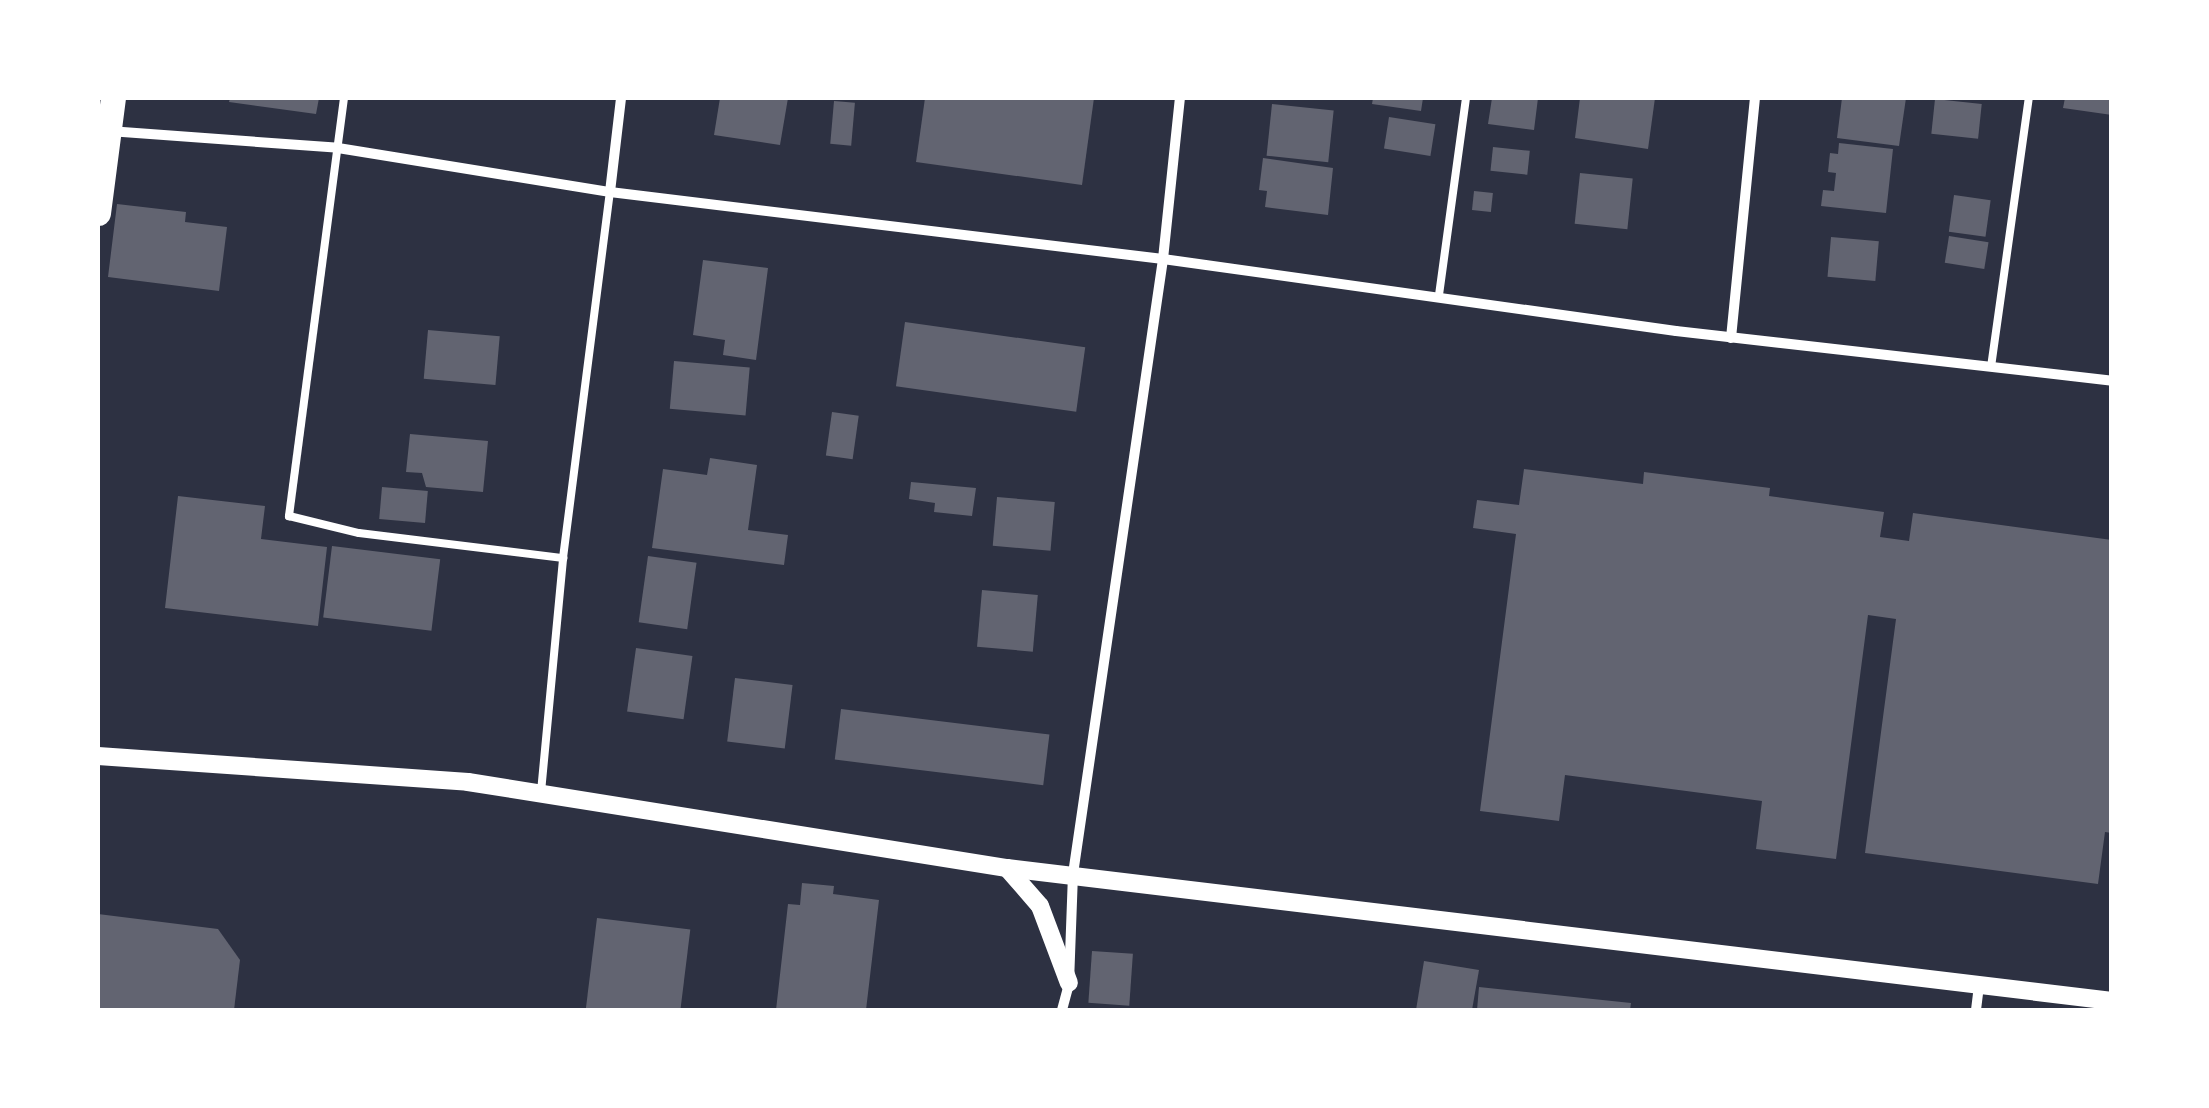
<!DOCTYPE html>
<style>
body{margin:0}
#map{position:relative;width:2209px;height:1108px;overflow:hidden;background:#2d3142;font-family:Cabin,sans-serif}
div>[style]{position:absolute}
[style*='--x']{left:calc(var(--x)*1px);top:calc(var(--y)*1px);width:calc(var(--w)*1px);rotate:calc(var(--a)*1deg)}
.building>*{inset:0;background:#626471;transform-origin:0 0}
.service>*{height:8px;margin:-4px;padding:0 4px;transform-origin:4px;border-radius:4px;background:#fff}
.minor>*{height:10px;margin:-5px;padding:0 5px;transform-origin:5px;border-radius:5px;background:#fff}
.tertiary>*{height:18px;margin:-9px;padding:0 9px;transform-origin:9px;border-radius:9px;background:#fff}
.primary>*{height:25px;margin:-12.5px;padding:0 12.5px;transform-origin:12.5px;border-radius:12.5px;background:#fff}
span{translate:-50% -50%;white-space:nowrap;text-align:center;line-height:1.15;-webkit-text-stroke:8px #fff;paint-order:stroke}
.frame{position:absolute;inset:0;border:100px solid #fff;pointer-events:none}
</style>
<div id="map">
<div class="building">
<div style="clip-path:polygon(230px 98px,319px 98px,316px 114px,229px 102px)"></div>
<div style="clip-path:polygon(720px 98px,788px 98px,780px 145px,714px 135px)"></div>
<div style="clip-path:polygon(925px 98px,1094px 98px,1082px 185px,916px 162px)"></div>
<div style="clip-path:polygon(1373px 98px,1423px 98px,1421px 111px,1372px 104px)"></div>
<div style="clip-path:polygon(1492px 98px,1538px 98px,1534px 130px,1488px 124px)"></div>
<div style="clip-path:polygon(1580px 98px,1655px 98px,1648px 149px,1575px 138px)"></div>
<div style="clip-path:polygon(1842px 98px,1906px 98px,1899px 146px,1837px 138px)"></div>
<div style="clip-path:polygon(2065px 98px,2112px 98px,2112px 115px,2063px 108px)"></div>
<div style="left:1935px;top:99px;width:47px;height:35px;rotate:6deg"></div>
<div style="left:834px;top:101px;width:21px;height:43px;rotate:5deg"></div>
<div style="left:1272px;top:104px;width:62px;height:52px;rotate:6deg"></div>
<div style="left:1389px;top:117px;width:47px;height:32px;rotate:9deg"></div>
<div style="clip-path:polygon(1839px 143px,1893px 149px,1886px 213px,1821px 206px,1823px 190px,1834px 191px,1836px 173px,1828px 172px,1830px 153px,1838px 154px)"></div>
<div style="left:1493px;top:147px;width:37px;height:24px;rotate:6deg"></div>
<div style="clip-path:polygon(1263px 158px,1333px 168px,1328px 215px,1265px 207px,1267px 191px,1259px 190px)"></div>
<div style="left:1580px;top:173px;width:53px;height:51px;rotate:6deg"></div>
<div style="left:1474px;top:191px;width:19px;height:19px;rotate:6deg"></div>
<div style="left:1954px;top:195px;width:37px;height:37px;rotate:8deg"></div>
<div style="clip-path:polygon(117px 204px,186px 212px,185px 222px,227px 227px,219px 291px,108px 277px)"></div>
<div style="left:1949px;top:236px;width:40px;height:27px;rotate:9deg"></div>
<div style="left:1831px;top:237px;width:48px;height:40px;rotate:5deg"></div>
<div style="clip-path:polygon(703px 260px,768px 268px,756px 360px,723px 355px,725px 340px,693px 335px)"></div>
<div style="left:905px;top:322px;width:182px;height:65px;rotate:8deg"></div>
<div style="left:428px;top:330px;width:72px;height:49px;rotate:5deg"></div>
<div style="left:674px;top:361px;width:76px;height:48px;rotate:5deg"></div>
<div style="left:832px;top:412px;width:27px;height:44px;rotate:8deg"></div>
<div style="clip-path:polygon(410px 434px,488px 441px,483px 492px,426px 487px,422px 473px,406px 472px)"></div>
<div style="clip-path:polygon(710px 458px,757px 465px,748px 530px,788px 535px,784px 565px,652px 548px,663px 469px,707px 475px)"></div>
<div style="clip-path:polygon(1524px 469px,1643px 484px,1644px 472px,1770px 488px,1769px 496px,1884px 512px,1880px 537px,1909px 541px,1913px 513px,2112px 540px,2112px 833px,2105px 832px,2098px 884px,1865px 853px,1896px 619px,1868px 615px,1836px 859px,1756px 849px,1762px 801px,1565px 775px,1559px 821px,1480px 811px,1516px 534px,1473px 528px,1477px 500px,1519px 505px)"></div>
<div style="clip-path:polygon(911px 482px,976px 488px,972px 516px,934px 512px,935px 503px,909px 499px)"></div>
<div style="left:382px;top:487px;width:46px;height:32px;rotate:5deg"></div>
<div style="clip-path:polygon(178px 496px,265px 506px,261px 539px,327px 547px,318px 626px,165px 608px)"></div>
<div style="left:997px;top:497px;width:58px;height:49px;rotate:5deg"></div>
<div style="left:332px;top:546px;width:109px;height:72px;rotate:7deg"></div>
<div style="left:648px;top:556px;width:49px;height:67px;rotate:8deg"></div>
<div style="left:982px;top:590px;width:56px;height:57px;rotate:5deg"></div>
<div style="left:636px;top:648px;width:57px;height:64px;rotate:8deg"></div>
<div style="left:735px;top:678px;width:58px;height:64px;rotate:7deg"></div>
<div style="left:841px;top:709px;width:210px;height:51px;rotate:7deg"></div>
<div style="clip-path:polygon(802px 883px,834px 886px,833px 894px,879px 900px,866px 1010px,776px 1010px,788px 904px,800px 905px)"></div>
<div style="clip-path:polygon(98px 914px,218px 929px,240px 960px,234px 1010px,98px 1010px)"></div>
<div style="left:597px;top:918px;width:94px;height:93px;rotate:7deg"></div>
<div style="left:1092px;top:951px;width:41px;height:52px;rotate:4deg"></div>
<div style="clip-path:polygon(1424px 961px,1479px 970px,1472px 1010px,1416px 1010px)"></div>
<div style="clip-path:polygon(1479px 987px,1631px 1003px,1630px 1010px,1477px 1010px)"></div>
</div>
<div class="service">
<div style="--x:344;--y:98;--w:422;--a:97.5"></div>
<div style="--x:289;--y:516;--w:72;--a:13.7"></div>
<div style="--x:359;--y:533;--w:206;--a:7"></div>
<div style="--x:1439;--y:295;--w:199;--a:-82.2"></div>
<div style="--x:1991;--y:367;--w:272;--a:-82"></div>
<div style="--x:541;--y:792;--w:235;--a:-84.6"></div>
<div style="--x:563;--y:558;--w:369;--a:-82.7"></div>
</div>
<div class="minor">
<div style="--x:109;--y:131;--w:230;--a:4.2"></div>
<div style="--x:338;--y:148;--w:276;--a:9.2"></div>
<div style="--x:610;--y:192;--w:557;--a:6.91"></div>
<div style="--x:1163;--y:259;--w:518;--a:7.99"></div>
<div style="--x:1676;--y:331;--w:439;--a:6.5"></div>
<div style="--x:610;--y:192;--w:95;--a:-83.3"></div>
<div style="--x:1731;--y:338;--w:241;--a:-84.3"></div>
<div style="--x:1062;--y:1010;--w:28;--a:-75"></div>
<div style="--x:1069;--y:983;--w:109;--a:-87.9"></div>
<div style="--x:1073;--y:874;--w:622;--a:-81.67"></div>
<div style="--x:1163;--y:259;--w:162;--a:-84"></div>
<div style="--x:1976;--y:1010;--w:24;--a:-83"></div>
</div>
<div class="tertiary">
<div style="--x:98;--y:756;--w:371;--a:4"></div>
<div style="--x:468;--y:782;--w:546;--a:9.07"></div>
<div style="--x:1007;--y:868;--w:1113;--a:6.86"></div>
<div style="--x:1007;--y:868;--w:50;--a:49"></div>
<div style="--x:1040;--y:906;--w:82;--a:69.4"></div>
</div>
<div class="primary">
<div style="--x:98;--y:213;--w:116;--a:-82.6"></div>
</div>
<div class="frame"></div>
</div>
